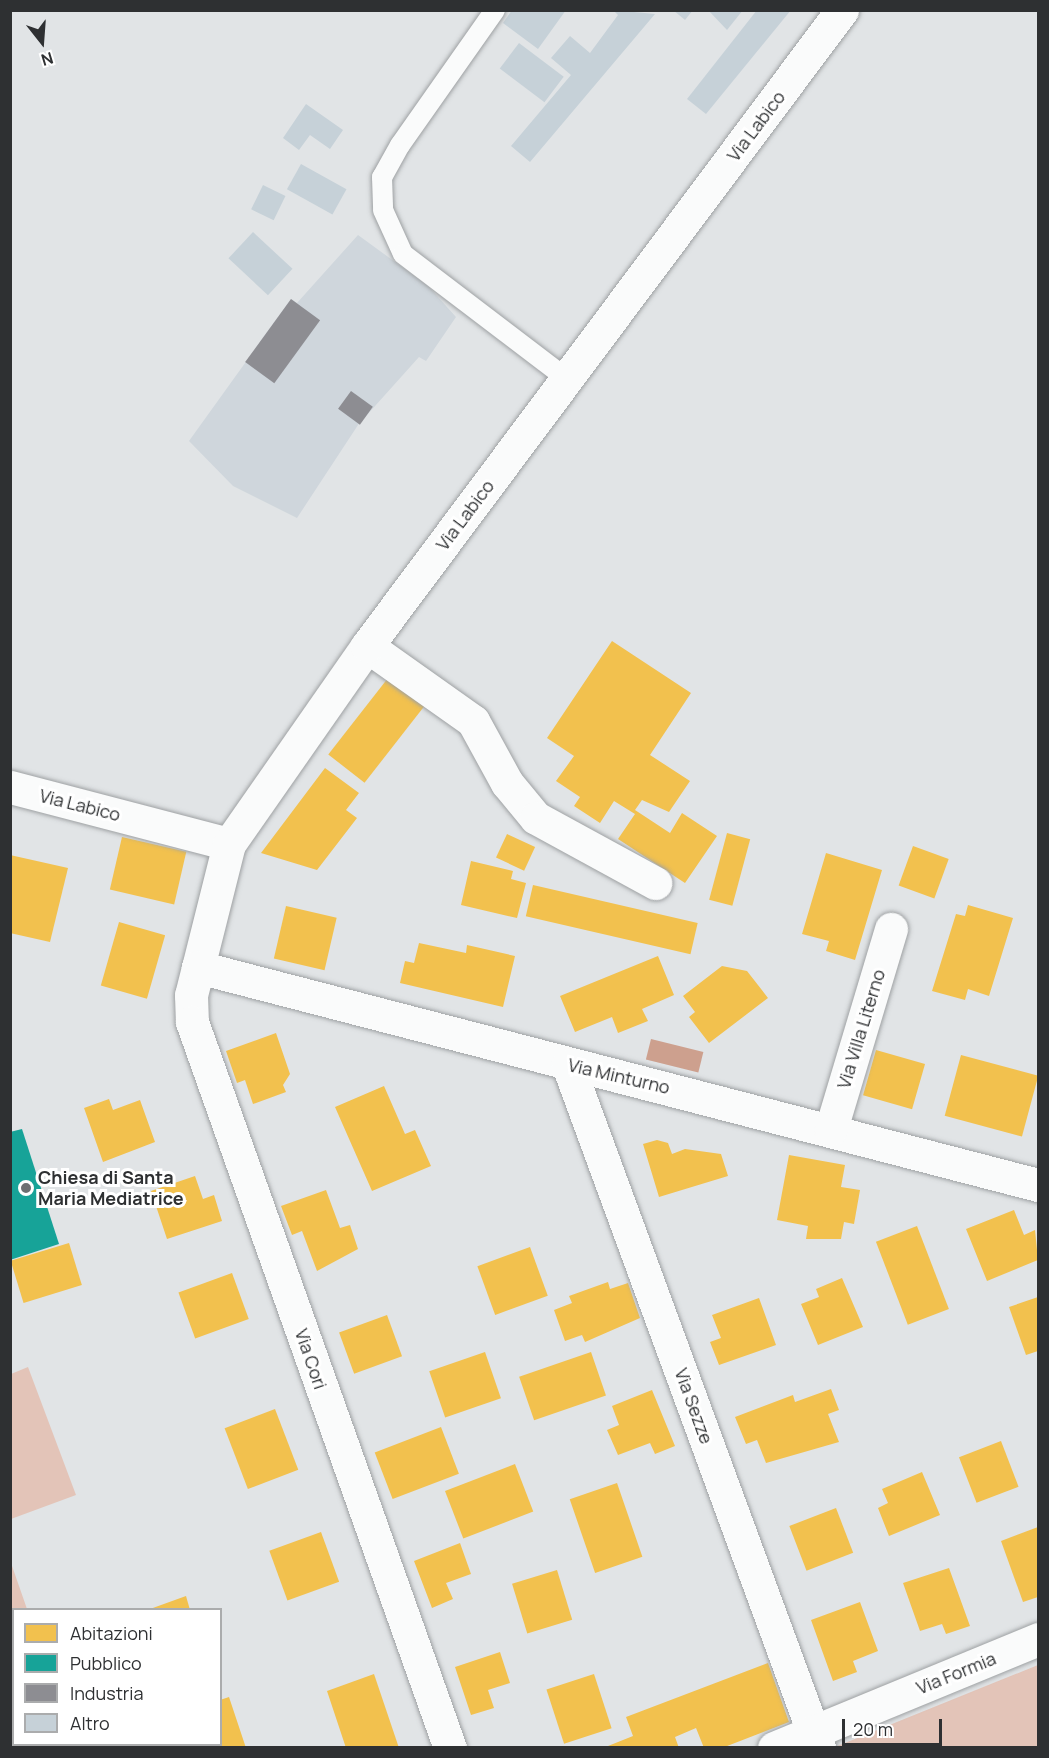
<!DOCTYPE html>
<style>
body{margin:0}
#map{position:relative;width:1049px;height:1758px;overflow:hidden;background:#e1e4e6;font-family:Manrope,sans-serif}
div>[style]{position:absolute}
[style*='--x']{left:calc(var(--x)*1px);top:calc(var(--y)*1px);width:calc(var(--w)*1px);rotate:calc(var(--a)*1deg)}
.built>*{inset:0;background:#cfd6dc}
.green>*{inset:0;background:#e3c4b8}
.water>*{inset:0;background:#cda08e;transform-origin:0 0}
.homes>*{inset:0;background:#f2c14e;transform-origin:0 0}
.public>*{inset:0;background:#17a398}
.industry>*{inset:0;background:#8d8d92;transform-origin:0 0}
.building>*{inset:0;background:#c6d1d8;transform-origin:0 0}
.roads{filter:drop-shadow(0 0 2px #9ea1a3) drop-shadow(0 0 2px #9ea1a3)}
.service>*{height:20px;margin:-10px;padding:0 10px;transform-origin:10px;border-radius:10px;background:#fafbfb}
.minor>*{height:33px;margin:-16.5px;padding:0 16.5px;transform-origin:16.5px;border-radius:16.5px;background:#fafbfb}
.dots>*{width:16px;height:16px;translate:-50% -50%;box-sizing:border-box;border:3px solid #fff;border-radius:50%}
span{translate:-50% -50%;white-space:nowrap;text-align:center;line-height:1.15;-webkit-text-stroke:6px #fff;paint-order:stroke}
.street-label{font-size:18px;color:#2e3032}
.poi-label{font-size:18px;color:#2e3032;font-weight:700}
.left{translate:0 -50%;text-align:left}
.frame{position:absolute;inset:0;border:12px solid #2e3032;pointer-events:none}
.legend{position:absolute;left:12px;top:1608px;width:210px;height:138px;box-sizing:border-box;background:#fff;border:2px solid #abacad;margin:0;padding:8px 10px;list-style:none;font-size:18px;color:#2e3032}
.legend li{display:flex;align-items:center;gap:12px;height:30px}
.legend b{width:30px;border:2px solid #abacad}
.north{position:absolute;left:12px;top:12px;width:60px;height:60px;-webkit-text-stroke:4px #fff;paint-order:stroke;rotate:163deg;font-size:16px;font-weight:700;line-height:24px;text-align:center;color:#2e3032}
.north::after{content:'';display:block;margin:auto;width:21px;height:27px;background:#2e3032;clip-path:polygon(50% 0,100% 100%,50% 72%,0 100%)}
.scale{position:absolute;left:842px;top:1719px;width:100px;height:27px;box-sizing:border-box;border:3px solid #2e3032;border-top:0;padding-left:8px;font-size:18px;line-height:21px;white-space:nowrap;color:#2e3032;-webkit-text-stroke:4px #fff;paint-order:stroke}
</style>
<div id="map">
<div class="built">
<div style="clip-path:polygon(358px 235px,428px 286px,456px 317px,426px 361px,419px 357px,358px 425px,297px 518px,233px 486px,189px 441px,291px 299px,297px 303px)"></div>
</div>
<div class="green">
<div style="clip-path:polygon(28px 1367px,76px 1495px,11px 1519px,11px 1374px)"></div>
<div style="clip-path:polygon(11px 1563px,27px 1609px,14px 1610px,14px 1744px,77px 1747px,11px 1747px)"></div>
<div style="clip-path:polygon(1038px 1665px,1038px 1747px,835px 1747px)"></div>
</div>
<div class="water">
<div style="left:651px;top:1039px;width:54px;height:21px;rotate:14deg"></div>
</div>
<div class="homes">
<div style="clip-path:polygon(612px 641px,691px 693px,650px 755px,690px 781px,669px 812px,642px 800px,635px 810px,670px 833px,682px 813px,717px 836px,685px 883px,618px 839px,635px 814px,614px 801px,600px 823px,574px 806px,580px 797px,556px 781px,574px 756px,547px 738px)"></div>
<div style="left:388px;top:678px;width:46px;height:97px;rotate:38deg"></div>
<div style="clip-path:polygon(325px 768px,359px 793px,346px 810px,357px 818px,317px 870px,261px 853px)"></div>
<div style="left:727px;top:833px;width:24px;height:69px;rotate:15deg"></div>
<div style="left:507px;top:834px;width:31px;height:26px;rotate:25deg"></div>
<div style="left:122px;top:837px;width:66px;height:54px;rotate:13deg"></div>
<div style="left:913px;top:846px;width:38px;height:42px;rotate:20deg"></div>
<div style="clip-path:polygon(826px 853px,882px 870px,855px 960px,826px 951px,829px 941px,802px 934px)"></div>
<div style="clip-path:polygon(10px 855px,68px 868px,50px 942px,10px 933px)"></div>
<div style="clip-path:polygon(471px 861px,513px 871px,511px 879px,526px 883px,517px 918px,461px 905px)"></div>
<div style="left:533px;top:885px;width:169px;height:32px;rotate:13deg"></div>
<div style="clip-path:polygon(968px 905px,1013px 918px,989px 996px,968px 989px,965px 1000px,932px 991px,956px 914px,965px 916px)"></div>
<div style="left:286px;top:906px;width:52px;height:54px;rotate:13deg"></div>
<div style="left:119px;top:922px;width:48px;height:66px;rotate:16deg"></div>
<div style="clip-path:polygon(419px 943px,466px 953px,467px 945px,515px 956px,503px 1007px,400px 983px,405px 961px,414px 963px)"></div>
<div style="clip-path:polygon(658px 956px,674px 995px,642px 1009px,648px 1021px,618px 1033px,612px 1017px,575px 1032px,560px 996px)"></div>
<div style="clip-path:polygon(722px 966px,747px 971px,768px 998px,709px 1043px,689px 1017px,695px 1012px,683px 996px)"></div>
<div style="clip-path:polygon(276px 1033px,290px 1074px,283px 1085px,286px 1092px,253px 1104px,245px 1080px,237px 1083px,226px 1051px)"></div>
<div style="left:876px;top:1050px;width:51px;height:47px;rotate:16deg"></div>
<div style="left:961px;top:1055px;width:80px;height:63px;rotate:15deg"></div>
<div style="clip-path:polygon(384px 1086px,405px 1134px,415px 1130px,431px 1166px,372px 1191px,335px 1107px)"></div>
<div style="clip-path:polygon(109px 1099px,113px 1110px,140px 1100px,155px 1142px,103px 1162px,84px 1108px)"></div>
<div style="clip-path:polygon(657px 1140px,668px 1143px,672px 1154px,685px 1149px,721px 1154px,728px 1176px,659px 1197px,643px 1144px)"></div>
<div style="clip-path:polygon(789px 1155px,845px 1165px,841px 1187px,860px 1190px,854px 1224px,844px 1222px,841px 1239px,806px 1239px,808px 1226px,777px 1220px)"></div>
<div style="clip-path:polygon(195px 1176px,203px 1199px,214px 1195px,222px 1221px,167px 1239px,151px 1191px)"></div>
<div style="clip-path:polygon(326px 1190px,340px 1228px,350px 1225px,358px 1249px,317px 1271px,302px 1231px,292px 1235px,281px 1206px)"></div>
<div style="clip-path:polygon(1014px 1210px,1024px 1235px,1035px 1230px,1038px 1260px,987px 1281px,966px 1229px)"></div>
<div style="left:917px;top:1226px;width:89px;height:44px;rotate:69deg"></div>
<div style="left:69px;top:1243px;width:44px;height:61px;rotate:73deg"></div>
<div style="left:530px;top:1247px;width:52px;height:56px;rotate:70deg"></div>
<div style="left:232px;top:1273px;width:49px;height:57px;rotate:70deg"></div>
<div style="clip-path:polygon(842px 1278px,863px 1327px,818px 1345px,801px 1304px,819px 1297px,816px 1289px)"></div>
<div style="clip-path:polygon(608px 1282px,610px 1289px,628px 1283px,640px 1318px,585px 1342px,582px 1335px,565px 1341px,554px 1310px,572px 1303px,569px 1296px)"></div>
<div style="clip-path:polygon(1038px 1297px,1038px 1351px,1026px 1355px,1009px 1307px)"></div>
<div style="clip-path:polygon(759px 1298px,776px 1345px,719px 1365px,710px 1342px,721px 1338px,712px 1315px)"></div>
<div style="left:387px;top:1315px;width:44px;height:51px;rotate:70deg"></div>
<div style="left:485px;top:1352px;width:49px;height:59px;rotate:71deg"></div>
<div style="left:591px;top:1352px;width:46px;height:76px;rotate:71deg"></div>
<div style="clip-path:polygon(831px 1389px,839px 1410px,828px 1414px,839px 1442px,766px 1463px,757px 1440px,746px 1444px,735px 1417px,793px 1395px,795px 1402px)"></div>
<div style="clip-path:polygon(652px 1390px,675px 1446px,655px 1454px,650px 1443px,618px 1455px,607px 1430px,619px 1425px,612px 1406px)"></div>
<div style="left:275px;top:1409px;width:65px;height:54px;rotate:69deg"></div>
<div style="left:441px;top:1427px;width:50px;height:71px;rotate:69deg"></div>
<div style="left:1001px;top:1441px;width:49px;height:45px;rotate:69deg"></div>
<div style="left:515px;top:1464px;width:51px;height:75px;rotate:69deg"></div>
<div style="clip-path:polygon(922px 1472px,940px 1515px,889px 1536px,878px 1508px,888px 1503px,882px 1489px)"></div>
<div style="left:617px;top:1483px;width:78px;height:50px;rotate:71deg"></div>
<div style="left:836px;top:1508px;width:48px;height:50px;rotate:69deg"></div>
<div style="clip-path:polygon(1038px 1527px,1038px 1597px,1023px 1602px,1001px 1541px)"></div>
<div style="left:321px;top:1532px;width:53px;height:55px;rotate:70deg"></div>
<div style="clip-path:polygon(460px 1543px,471px 1574px,446px 1583px,453px 1599px,432px 1608px,414px 1561px)"></div>
<div style="clip-path:polygon(949px 1568px,970px 1626px,946px 1634px,942px 1624px,920px 1631px,903px 1583px)"></div>
<div style="left:557px;top:1570px;width:52px;height:47px;rotate:73deg"></div>
<div style="clip-path:polygon(186px 1596px,190px 1610px,150px 1610px,150px 1609px)"></div>
<div style="clip-path:polygon(860px 1602px,878px 1651px,853px 1661px,857px 1672px,833px 1681px,811px 1620px)"></div>
<div style="clip-path:polygon(500px 1652px,510px 1683px,488px 1690px,494px 1708px,471px 1715px,455px 1667px)"></div>
<div style="clip-path:polygon(768px 1663px,789px 1722px,722px 1748px,704px 1748px,696px 1728px,675px 1737px,679px 1748px,603px 1748px,633px 1736px,626px 1717px)"></div>
<div style="clip-path:polygon(374px 1674px,399px 1748px,346px 1748px,327px 1691px)"></div>
<div style="left:594px;top:1674px;width:57px;height:50px;rotate:72deg"></div>
<div style="clip-path:polygon(229px 1697px,246px 1748px,178px 1748px,220px 1744px,220px 1700px)"></div>
</div>
<div class="public">
<div style="clip-path:polygon(22px 1129px,59px 1244px,10px 1260px,10px 1132px)"></div>
</div>
<div class="industry">
<div style="left:291px;top:299px;width:36px;height:78px;rotate:36deg"></div>
<div style="left:351px;top:391px;width:27px;height:22px;rotate:36deg"></div>
</div>
<div class="building">
<div style="clip-path:polygon(512px 10px,566px 10px,538px 49px,503px 23px)"></div>
<div style="clip-path:polygon(613px 10px,655px 14px,530px 162px,511px 146px,571px 75px,551px 58px,570px 36px,590px 53px,618px 15px)"></div>
<div style="clip-path:polygon(673px 10px,693px 10px,685px 20px)"></div>
<div style="clip-path:polygon(708px 10px,743px 10px,727px 30px)"></div>
<div style="clip-path:polygon(757px 10px,791px 10px,706px 114px,687px 99px)"></div>
<div style="left:519px;top:43px;width:56px;height:32px;rotate:37deg"></div>
<div style="clip-path:polygon(306px 104px,343px 130px,330px 149px,310px 135px,299px 150px,283px 138px)"></div>
<div style="left:301px;top:164px;width:52px;height:29px;rotate:29deg"></div>
<div style="left:263px;top:185px;width:25px;height:27px;rotate:26deg"></div>
<div style="left:253px;top:232px;width:54px;height:36px;rotate:43deg"></div>
</div>
<div class="roads">
<div class="service">
<div style="--x:495;--y:10;--w:165;--a:125.1"></div>
<div style="--x:400;--y:145;--w:37;--a:119"></div>
<div style="--x:382;--y:177;--w:33;--a:88"></div>
<div style="--x:383;--y:210;--w:48;--a:65.6"></div>
<div style="--x:403;--y:254;--w:206;--a:37.3"></div>
</div>
<div class="minor">
<div style="--x:367;--y:646;--w:130;--a:35.3"></div>
<div style="--x:473;--y:721;--w:71;--a:61.3"></div>
<div style="--x:507;--y:783;--w:45;--a:50.4"></div>
<div style="--x:536;--y:818;--w:136;--a:28.6"></div>
<div style="--x:10;--y:787;--w:226;--a:14.6"></div>
<div style="--x:229;--y:844;--w:241;--a:-55.1"></div>
<div style="--x:367;--y:646;--w:794;--a:-53.25"></div>
<div style="--x:229;--y:844;--w:156;--a:104.1"></div>
<div style="--x:191;--y:995;--w:27;--a:88"></div>
<div style="--x:192;--y:1022;--w:770;--a:70.44"></div>
<div style="--x:198;--y:967;--w:868;--a:14.55"></div>
<div style="--x:568;--y:1065;--w:728;--a:69.82"></div>
<div style="--x:831;--y:1129;--w:209;--a:-73.3"></div>
<div style="--x:774;--y:1748;--w:286;--a:-22.4"></div>
</div>
</div>
<div class="dots">
<div style="left:26px;top:1188px;background:#6d6f71"></div>
</div>
<div class="street-label">
<span style="left:756px;top:126px;rotate:-53deg">Via Labico</span>
<span style="left:465px;top:515px;rotate:-53deg">Via Labico</span>
<span style="left:80px;top:805px;rotate:14deg">Via Labico</span>
<span style="left:861px;top:1029px;rotate:-73deg">Via Villa Literno</span>
<span style="left:619px;top:1076px;rotate:13deg">Via Minturno</span>
<span style="left:311px;top:1359px;rotate:71deg">Via Cori</span>
<span style="left:694px;top:1406px;rotate:70deg">Via Sezze</span>
<span style="left:956px;top:1673px;rotate:-22deg">Via Formia</span>
</div>
<div class="poi-label">
<span class="left" style="left:38px;top:1188px">Chiesa di Santa<br>Maria Mediatrice</span>
</div>
<div class="frame"></div>
<ul class="legend">
<li><b style="height:16px;background:#f2c14e"></b>Abitazioni</li>
<li><b style="height:16px;background:#17a398"></b>Pubblico</li>
<li><b style="height:16px;background:#8d8d92"></b>Industria</li>
<li><b style="height:16px;background:#c6d1d8"></b>Altro</li>
</ul>
<div class="north">N</div>
<div class="scale">20 m</div>
</div>
